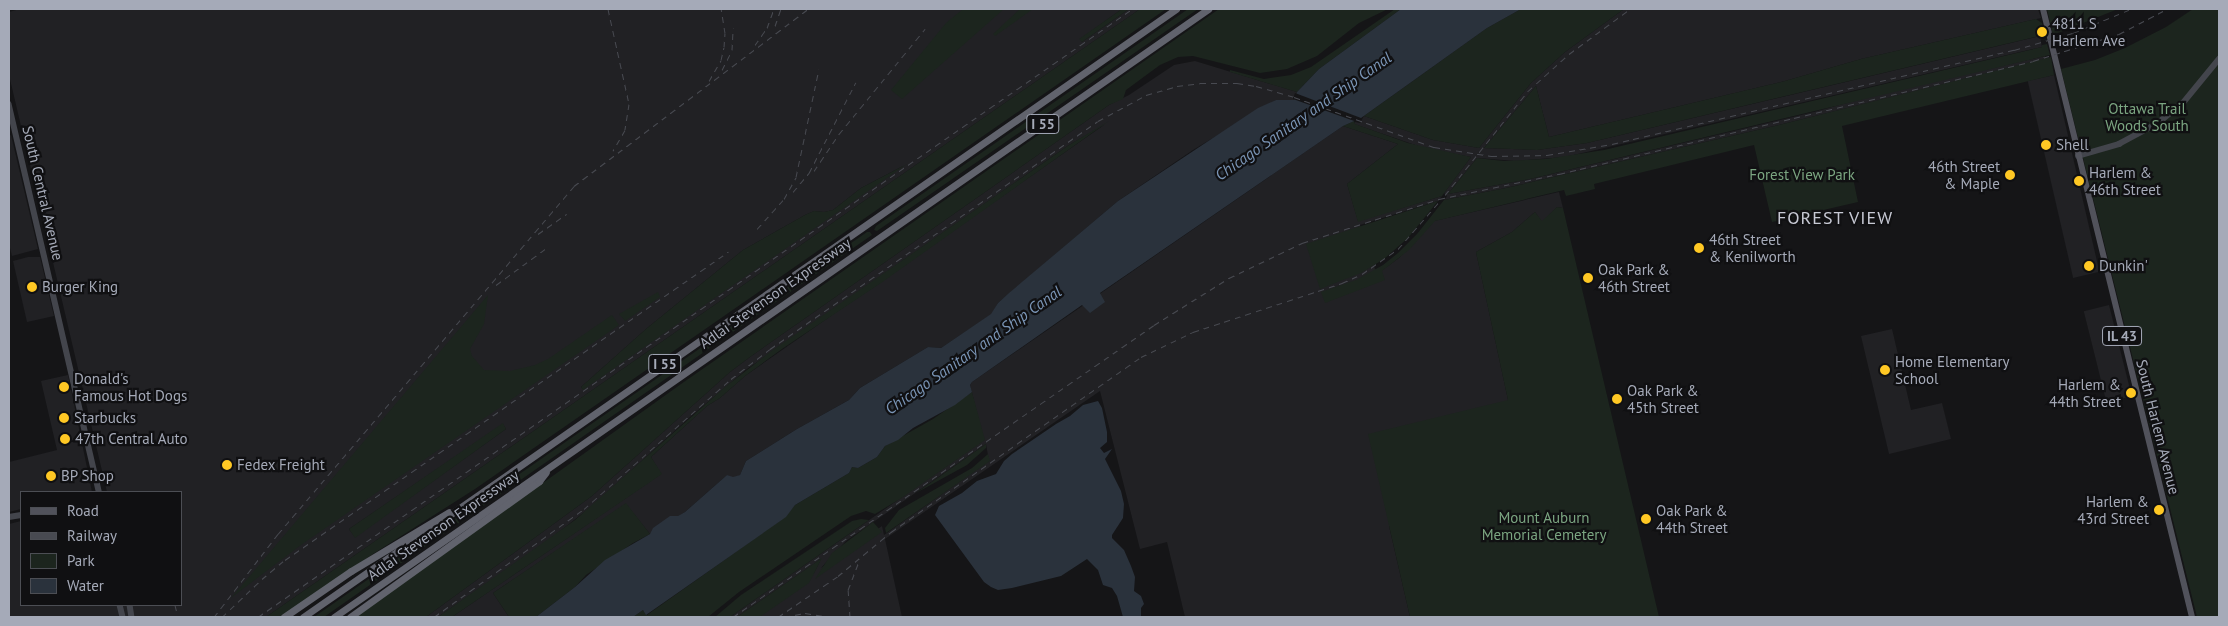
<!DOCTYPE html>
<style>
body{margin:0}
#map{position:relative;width:2228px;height:626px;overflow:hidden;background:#151517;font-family:"PT Sans",sans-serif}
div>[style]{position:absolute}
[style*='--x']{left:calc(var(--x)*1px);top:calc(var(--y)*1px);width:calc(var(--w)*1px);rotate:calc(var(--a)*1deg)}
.built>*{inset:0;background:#212124;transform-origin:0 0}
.green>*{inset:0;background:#1c251e}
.water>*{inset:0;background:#2a323c}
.pier>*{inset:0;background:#151517}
.secondary>*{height:5.5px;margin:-2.75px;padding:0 2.75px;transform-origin:2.75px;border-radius:2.75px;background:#43454c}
.primary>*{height:6px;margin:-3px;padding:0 3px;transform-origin:3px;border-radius:3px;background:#51525b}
.highway>*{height:7px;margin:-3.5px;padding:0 3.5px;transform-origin:3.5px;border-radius:3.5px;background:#61636d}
.rail>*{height:1px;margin-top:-0.5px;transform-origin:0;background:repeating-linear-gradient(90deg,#484a51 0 6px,transparent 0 11px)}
.dots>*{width:14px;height:14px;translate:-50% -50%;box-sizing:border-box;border:2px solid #101012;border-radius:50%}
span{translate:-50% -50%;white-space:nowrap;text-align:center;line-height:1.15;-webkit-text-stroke:4.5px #101012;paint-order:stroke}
.shield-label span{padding:1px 4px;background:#101012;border:1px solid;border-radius:4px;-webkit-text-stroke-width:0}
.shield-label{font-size:14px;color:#a5aab8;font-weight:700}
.poi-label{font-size:15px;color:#a5aab8}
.left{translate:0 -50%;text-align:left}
.right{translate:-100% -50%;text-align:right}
.park-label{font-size:15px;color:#7ba581}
.street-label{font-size:15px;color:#a5aab8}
.water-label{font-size:16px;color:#7a95b6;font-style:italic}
.quarter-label{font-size:18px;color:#c7c9d4;letter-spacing:1px}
.frame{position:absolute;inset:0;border:10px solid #a5aab8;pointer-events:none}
.legend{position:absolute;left:20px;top:491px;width:162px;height:115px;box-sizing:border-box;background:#101012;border:1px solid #4c4e54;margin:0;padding:6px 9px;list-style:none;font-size:15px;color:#a5aab8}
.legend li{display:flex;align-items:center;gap:10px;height:25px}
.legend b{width:25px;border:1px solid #4c4e54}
</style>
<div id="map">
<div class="built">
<div style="clip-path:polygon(evenodd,20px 9px,1122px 9px,1080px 39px,1082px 42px,1129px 9px,1140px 9px,266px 617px,9px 617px,9px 524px,21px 521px,21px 605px,181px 605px,181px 492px,107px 492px,9px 75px,9px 12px,20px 9px,903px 166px,583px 389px,581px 387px,646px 329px,743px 250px,805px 215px,814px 211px,824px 212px,833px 210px,861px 188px,903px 166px,20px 9px,503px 424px,506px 429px,355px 537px,349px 529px,503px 424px)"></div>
<div style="clip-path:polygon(1624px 9px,2038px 9px,2041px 18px,1861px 59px,1785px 81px,1549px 137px,1536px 86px,1484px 148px,1537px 150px,1587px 143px,2040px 36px,2042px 47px,1565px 157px,1516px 161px,1477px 158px,1448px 194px,1530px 179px,1814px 112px,1883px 93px,2045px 56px,2046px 59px,1783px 124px,1506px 188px,1444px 200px,1447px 196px,1444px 193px,1471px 157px,1424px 148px,1354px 124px,1355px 122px,1360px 123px,1364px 116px,1433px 140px,1479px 148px,1531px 83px,1565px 52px)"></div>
<div style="clip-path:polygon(1195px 61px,1297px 92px,1294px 100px,1276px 100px,1193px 150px,1118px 201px,998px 303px,992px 314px,941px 348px,928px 347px,860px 388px,849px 400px,797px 429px,746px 461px,740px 475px,733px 478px,727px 475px,685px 512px,650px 534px,626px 504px,493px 593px,509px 617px,452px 617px,661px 474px,651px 457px,707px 406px,720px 398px,745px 376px,1104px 125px,1069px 145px,747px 369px,690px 417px,592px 506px,541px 546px,438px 617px,426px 617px,592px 496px,730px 372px,750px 357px,1109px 105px,1129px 95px,1174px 65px)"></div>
<div style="left:2054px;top:75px;width:202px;height:27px;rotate:77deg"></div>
<div style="clip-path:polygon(evenodd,1343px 126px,1398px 144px,1347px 184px,1358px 221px,1442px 196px,1438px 201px,1360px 225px,1375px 269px,1381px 271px,1399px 258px,1434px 221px,1559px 192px,1563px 208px,1557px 207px,1542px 222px,1535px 212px,1512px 232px,1476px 252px,1508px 400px,1389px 526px,1410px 617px,1185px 617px,1167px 542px,1140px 549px,1100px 391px,885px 539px,902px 617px,751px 617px,814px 573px,821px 559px,737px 617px,730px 617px,984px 440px,970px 385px,972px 382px,1343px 126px,986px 444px,989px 461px,884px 535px,882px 526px,821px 568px,846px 541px,986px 444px)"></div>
<div style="clip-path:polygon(11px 135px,38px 249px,12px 256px,9px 244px,9px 136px)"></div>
<div style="clip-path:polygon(28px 257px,40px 257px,54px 316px,27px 322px,13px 261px)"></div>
<div style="left:2109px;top:305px;width:94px;height:26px;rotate:76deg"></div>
<div style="clip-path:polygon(1892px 329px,1911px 410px,1942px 403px,1951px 439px,1889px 454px,1861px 336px)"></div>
<div style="clip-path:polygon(68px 375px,92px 492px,21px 492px,21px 509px,9px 512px,9px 462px,57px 450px,41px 381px)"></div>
</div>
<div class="green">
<div style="clip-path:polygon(963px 9px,1004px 9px,902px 99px,891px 90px,946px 23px)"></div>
<div style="clip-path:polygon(1020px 9px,1033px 9px,995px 36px,993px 34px)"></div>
<div style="clip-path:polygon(1122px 9px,1129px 9px,1082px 42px,1079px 39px)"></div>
<div style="clip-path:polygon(1140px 9px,1166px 9px,475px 489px,373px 554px,281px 617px,266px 617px)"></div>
<div style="clip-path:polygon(1188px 9px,1198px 9px,935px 191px,877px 231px,874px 230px,876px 226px)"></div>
<div style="clip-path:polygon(1219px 9px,1388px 9px,1359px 23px,1317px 56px,1287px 69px,1260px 73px,1193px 56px,1178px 57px,1160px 65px,1126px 90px,1123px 99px,1109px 105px,750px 357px,730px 372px,592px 496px,426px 617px,356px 617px,681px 384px)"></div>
<div style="clip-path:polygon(1395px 9px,1401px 9px,1319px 69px,1297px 92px,1230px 72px,1230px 70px,1264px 79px,1291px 75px,1311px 67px)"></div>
<div style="clip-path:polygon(1521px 9px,1624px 9px,1565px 52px,1531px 83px,1479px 148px,1433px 140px,1364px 116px,1487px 28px)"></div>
<div style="clip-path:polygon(2047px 9px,2118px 9px,2053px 35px)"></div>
<div style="clip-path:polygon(2193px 9px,2219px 9px,2219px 617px,2197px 617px,2061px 69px,2095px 60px,2125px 48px,2166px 27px)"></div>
<div style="clip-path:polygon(2036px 19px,2042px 23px,2045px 37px,2040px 39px,2039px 36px,1587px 143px,1537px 150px,1484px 148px,1536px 86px,1549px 137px,1785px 81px,1861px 59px)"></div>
<div style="clip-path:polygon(2047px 44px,2050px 55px,2045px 56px,1530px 179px,1448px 194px,1477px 158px,1504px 161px,1546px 159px,1604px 150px,2042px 47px,2042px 45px)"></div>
<div style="clip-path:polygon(2051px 57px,2054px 75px,1842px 126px,1858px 202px,1772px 222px,1754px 145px,1594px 184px,1595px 189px,1566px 196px,1564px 190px,1435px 221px,1409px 250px,1382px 271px,1385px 280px,1325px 303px,1321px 292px,1356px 280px,1383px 265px,1398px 253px,1417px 234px,1444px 200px,1506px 188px,1783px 124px)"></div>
<div style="clip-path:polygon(1109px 121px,881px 283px,782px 349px,745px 376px,720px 398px,707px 406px,651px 457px,662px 474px,452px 617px,438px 617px,575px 520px,725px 387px,770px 352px,1069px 145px)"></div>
<div style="clip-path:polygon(1354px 121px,1355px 124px,1408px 143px,1471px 157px,1442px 196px,1358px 222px,1347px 184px,1398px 144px,1343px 126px)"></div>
<div style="clip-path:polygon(907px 164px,673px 327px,583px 390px,581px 387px,646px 329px,743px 250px,805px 215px,814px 211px,824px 212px,833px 210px,861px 188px)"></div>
<div style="clip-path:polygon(1438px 201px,1408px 238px,1384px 259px,1361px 273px,1320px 289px,1306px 244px)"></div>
<div style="clip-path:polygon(1557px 207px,1563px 208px,1659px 617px,1410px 617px,1368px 434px,1508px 400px,1476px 252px,1512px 232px,1535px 212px,1542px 221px)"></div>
<div style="clip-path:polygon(867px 232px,870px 232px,872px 235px,324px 617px,314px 617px)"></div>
<div style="clip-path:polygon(658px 292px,660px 297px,625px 321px,619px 314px)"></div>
<div style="clip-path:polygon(488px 295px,484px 324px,470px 349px,472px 356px,484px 370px,510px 371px,535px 365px,548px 359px,612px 315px,619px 325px,301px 545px,231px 598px)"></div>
<div style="clip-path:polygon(972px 392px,985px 440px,900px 499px,875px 514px,866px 511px,851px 516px,739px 592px,708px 617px,633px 617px,643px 610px,647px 615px,785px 517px,795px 505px,849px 473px,852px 467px,858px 468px,877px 457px,885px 446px,933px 419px)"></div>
<div style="clip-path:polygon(503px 423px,506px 429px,355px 538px,349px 529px)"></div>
<div style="clip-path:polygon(986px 444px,986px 448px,967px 465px,916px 493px)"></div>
<div style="clip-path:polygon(988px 454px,990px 461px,886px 533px,885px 528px,899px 510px,972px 468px)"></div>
<div style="clip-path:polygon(626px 503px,650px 534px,633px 543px,586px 575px,575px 587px,536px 617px,509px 617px,493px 593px)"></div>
<div style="clip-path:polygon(861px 519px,869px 520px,730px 617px,715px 617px,741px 595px,852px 521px)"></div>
<div style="clip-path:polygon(873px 522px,882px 532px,815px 579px,832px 553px)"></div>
<div style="clip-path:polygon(822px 558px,809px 583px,760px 617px,737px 617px)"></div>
</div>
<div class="water">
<div style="clip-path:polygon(1401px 9px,1521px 9px,1487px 28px,1361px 118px,1343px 126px,1100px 293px,1105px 302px,1090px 313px,1082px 305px,972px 382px,970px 385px,972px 392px,955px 405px,913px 428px,898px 440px,885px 446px,877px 457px,858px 468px,852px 467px,849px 473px,795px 505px,786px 517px,646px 615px,643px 610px,633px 617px,536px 617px,575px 587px,605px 560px,650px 534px,653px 528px,670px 516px,678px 516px,685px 512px,727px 475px,733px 477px,740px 475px,746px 461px,797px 429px,849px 400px,860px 388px,928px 347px,941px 348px,991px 314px,998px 303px,1009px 293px,1118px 201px,1258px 108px,1276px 100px,1294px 100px,1297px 92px,1319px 69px)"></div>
<div style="clip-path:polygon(1098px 401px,1102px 408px,1107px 432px,1107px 442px,1100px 448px,1104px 453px,1112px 449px,1105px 459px,1121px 491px,1124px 504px,1123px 518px,1112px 535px,1112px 538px,1124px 550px,1131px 566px,1135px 577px,1134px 591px,1141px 596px,1144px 604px,1141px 608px,1141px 617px,1123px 617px,1117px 596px,1112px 588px,1103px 585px,1098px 570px,1087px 559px,1061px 576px,1012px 588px,998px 590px,991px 587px,984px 582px,935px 515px,939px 506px,962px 493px,977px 481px,996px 474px,1004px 461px,1012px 454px,1056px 424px,1070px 416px,1083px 405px)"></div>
</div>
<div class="pier">
<div style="clip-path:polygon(1295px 93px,1361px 118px,1360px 121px,1357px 122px,1293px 99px)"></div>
</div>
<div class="secondary">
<div style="--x:9;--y:104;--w:398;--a:76.9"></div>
<div style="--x:2078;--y:156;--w:43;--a:-16.3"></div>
<div style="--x:2119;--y:144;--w:44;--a:-28.3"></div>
<div style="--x:2158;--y:123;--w:32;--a:-39"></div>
<div style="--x:2183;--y:103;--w:57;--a:-50.7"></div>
<div style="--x:9;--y:517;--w:12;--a:-9"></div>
<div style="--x:120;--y:605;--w:12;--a:76"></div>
<div style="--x:130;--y:605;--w:12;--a:81"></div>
</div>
<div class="primary">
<div style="--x:2043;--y:9;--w:626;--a:76.23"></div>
</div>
<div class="highway">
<div style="--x:284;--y:617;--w:81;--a:-34.5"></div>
<div style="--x:351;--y:571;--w:114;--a:-31"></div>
<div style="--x:303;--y:617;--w:1064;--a:-34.86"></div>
<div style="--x:334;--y:617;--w:1065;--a:-34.82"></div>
<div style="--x:350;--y:617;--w:233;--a:-35.7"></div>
<div style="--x:539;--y:481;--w:11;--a:-52"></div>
</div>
<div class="rail">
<div style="--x:608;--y:9;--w:97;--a:77.5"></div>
<div style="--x:629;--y:104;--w:26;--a:99"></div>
<div style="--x:625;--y:130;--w:24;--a:120"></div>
<div style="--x:775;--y:26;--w:18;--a:-71"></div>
<div style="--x:755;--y:45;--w:21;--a:-55"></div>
<div style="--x:767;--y:28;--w:20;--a:-70"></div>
<div style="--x:722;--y:70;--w:22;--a:-63"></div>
<div style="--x:732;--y:50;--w:22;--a:-87"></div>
<div style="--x:709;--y:81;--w:24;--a:-60"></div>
<div style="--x:721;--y:60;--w:13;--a:-77"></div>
<div style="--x:724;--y:47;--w:14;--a:-86"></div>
<div style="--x:725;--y:33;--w:24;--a:-99"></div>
<div style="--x:814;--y:171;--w:45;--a:-56"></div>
<div style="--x:839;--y:134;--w:136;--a:-50.7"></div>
<div style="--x:793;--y:192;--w:25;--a:-50"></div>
<div style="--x:809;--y:173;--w:102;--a:-62.7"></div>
<div style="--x:1445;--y:195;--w:133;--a:-51.4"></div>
<div style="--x:1528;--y:91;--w:55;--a:-42.1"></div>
<div style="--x:1569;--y:54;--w:76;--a:-36.4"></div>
<div style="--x:757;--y:229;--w:40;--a:-48"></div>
<div style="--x:784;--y:199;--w:25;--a:-61"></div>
<div style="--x:796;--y:177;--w:110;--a:-78"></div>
<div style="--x:538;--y:234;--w:35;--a:-35"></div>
<div style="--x:496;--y:285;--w:64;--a:-36.2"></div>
<div style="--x:175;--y:605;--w:12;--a:76"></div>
<div style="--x:214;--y:617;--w:105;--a:-52.4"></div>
<div style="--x:278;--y:534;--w:457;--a:-49.6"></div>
<div style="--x:574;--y:186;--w:293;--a:-37.1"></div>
<div style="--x:222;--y:617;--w:55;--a:-43.5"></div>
<div style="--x:262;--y:579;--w:30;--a:-40"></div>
<div style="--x:285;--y:560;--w:540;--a:-34.81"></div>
<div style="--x:258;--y:617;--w:1065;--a:-34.82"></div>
<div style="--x:434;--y:617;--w:185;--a:-35.8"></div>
<div style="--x:584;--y:509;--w:196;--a:-41.5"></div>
<div style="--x:731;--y:379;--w:49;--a:-37.6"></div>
<div style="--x:770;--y:349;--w:399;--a:-34.8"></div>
<div style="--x:1098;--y:121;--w:55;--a:-28.4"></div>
<div style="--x:1146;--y:95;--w:32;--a:-16"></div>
<div style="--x:1177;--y:86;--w:23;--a:-7"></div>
<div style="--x:1200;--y:83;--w:37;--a:0"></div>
<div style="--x:1237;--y:83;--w:19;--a:9"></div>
<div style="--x:1256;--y:86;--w:40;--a:16"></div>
<div style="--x:1294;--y:97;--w:149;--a:19.7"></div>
<div style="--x:1434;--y:147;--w:58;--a:9"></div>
<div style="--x:1491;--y:156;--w:56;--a:-1"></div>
<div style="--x:1547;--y:155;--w:66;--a:-9.6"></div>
<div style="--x:1612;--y:144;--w:413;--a:-13.2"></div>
<div style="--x:2014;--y:50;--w:61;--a:-16.1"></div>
<div style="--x:2073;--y:33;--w:63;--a:-22.5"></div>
<div style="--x:733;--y:617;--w:512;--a:-34.74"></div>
<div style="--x:1154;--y:325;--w:89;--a:-32.1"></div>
<div style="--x:1229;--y:278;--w:81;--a:-25.6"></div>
<div style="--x:1302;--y:243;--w:144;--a:-17.8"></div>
<div style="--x:1439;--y:199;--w:123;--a:-11.8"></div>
<div style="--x:1559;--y:174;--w:487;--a:-13.4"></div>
<div style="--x:2033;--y:61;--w:90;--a:-17.4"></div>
<div style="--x:2119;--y:34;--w:54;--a:-27.5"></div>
<div style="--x:778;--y:617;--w:73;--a:-34.3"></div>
<div style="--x:838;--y:576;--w:69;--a:-39.7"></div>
<div style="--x:891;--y:532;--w:305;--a:-35"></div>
<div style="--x:1141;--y:357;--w:58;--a:-25.7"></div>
<div style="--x:1193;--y:332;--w:157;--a:-18.2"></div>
<div style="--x:1342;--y:283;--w:22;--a:-24"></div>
<div style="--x:1362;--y:274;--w:44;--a:-34.8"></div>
<div style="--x:1398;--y:249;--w:62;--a:-48.9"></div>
<div style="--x:784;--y:617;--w:21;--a:-11"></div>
<div style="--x:805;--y:613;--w:25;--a:9"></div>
<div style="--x:850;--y:617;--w:27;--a:-94"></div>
<div style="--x:848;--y:590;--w:30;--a:-69"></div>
</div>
<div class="dots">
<div style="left:2042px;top:32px;background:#ffc824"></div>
<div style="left:2046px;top:145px;background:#ffc824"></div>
<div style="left:2010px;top:175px;background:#ffc824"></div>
<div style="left:2079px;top:181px;background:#ffc824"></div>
<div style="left:1699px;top:248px;background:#ffc824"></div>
<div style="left:2089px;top:266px;background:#ffc824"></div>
<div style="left:1588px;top:278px;background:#ffc824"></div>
<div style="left:32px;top:287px;background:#ffc824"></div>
<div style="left:1885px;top:370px;background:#ffc824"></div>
<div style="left:64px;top:387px;background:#ffc824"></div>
<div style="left:2131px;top:393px;background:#ffc824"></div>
<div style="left:1617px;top:399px;background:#ffc824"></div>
<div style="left:64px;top:418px;background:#ffc824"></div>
<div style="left:65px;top:439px;background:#ffc824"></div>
<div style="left:227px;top:465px;background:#ffc824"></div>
<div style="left:51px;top:476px;background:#ffc824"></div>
<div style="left:2159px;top:510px;background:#ffc824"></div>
<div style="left:1646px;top:519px;background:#ffc824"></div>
</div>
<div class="shield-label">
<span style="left:1043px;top:124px">I 55</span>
<span style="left:2122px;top:336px">IL 43</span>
<span style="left:665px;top:364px">I 55</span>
</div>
<div class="poi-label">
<span class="left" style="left:2052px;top:32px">4811 S<br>Harlem Ave</span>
<span class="left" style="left:2056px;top:145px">Shell</span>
<span class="right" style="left:2000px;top:175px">46th Street<br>&amp; Maple</span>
<span class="left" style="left:2089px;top:181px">Harlem &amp;<br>46th Street</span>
<span class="left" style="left:1709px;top:248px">46th Street<br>&amp; Kenilworth</span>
<span class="left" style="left:2099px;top:266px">Dunkin'</span>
<span class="left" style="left:1598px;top:278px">Oak Park &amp;<br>46th Street</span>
<span class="left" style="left:42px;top:287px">Burger King</span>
<span class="left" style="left:1895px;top:370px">Home Elementary<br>School</span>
<span class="left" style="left:74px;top:387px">Donald's<br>Famous Hot Dogs</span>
<span class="right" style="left:2121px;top:393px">Harlem &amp;<br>44th Street</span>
<span class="left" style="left:1627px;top:399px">Oak Park &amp;<br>45th Street</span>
<span class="left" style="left:74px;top:418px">Starbucks</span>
<span class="left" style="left:75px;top:439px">47th Central Auto</span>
<span class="left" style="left:237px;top:465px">Fedex Freight</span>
<span class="left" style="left:61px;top:476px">BP Shop</span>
<span class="right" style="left:2149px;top:510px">Harlem &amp;<br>43rd Street</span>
<span class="left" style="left:1656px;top:519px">Oak Park &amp;<br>44th Street</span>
</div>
<div class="park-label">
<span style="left:2147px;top:117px">Ottawa Trail<br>Woods South</span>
<span style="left:1802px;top:175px">Forest View Park</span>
<span style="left:1544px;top:526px">Mount Auburn<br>Memorial Cemetery</span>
</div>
<div class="street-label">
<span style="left:43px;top:193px;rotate:77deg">South Central Avenue</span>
<span style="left:775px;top:293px;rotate:-35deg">Adlai Stevenson Expressway</span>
<span style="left:2158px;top:427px;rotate:76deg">South Harlem Avenue</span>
<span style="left:443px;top:525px;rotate:-35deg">Adlai Stevenson Expressway</span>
</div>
<div class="water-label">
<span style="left:1303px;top:116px;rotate:-35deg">Chicago Sanitary and Ship Canal</span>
<span style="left:973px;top:350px;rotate:-35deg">Chicago Sanitary and Ship Canal</span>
</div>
<div class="quarter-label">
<span style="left:1835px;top:218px">FOREST VIEW</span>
</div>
<div class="frame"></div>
<ul class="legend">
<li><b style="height:6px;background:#51525b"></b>Road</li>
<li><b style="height:6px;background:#484a51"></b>Railway</li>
<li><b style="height:14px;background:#1c251e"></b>Park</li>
<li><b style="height:14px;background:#2a323c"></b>Water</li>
</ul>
</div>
